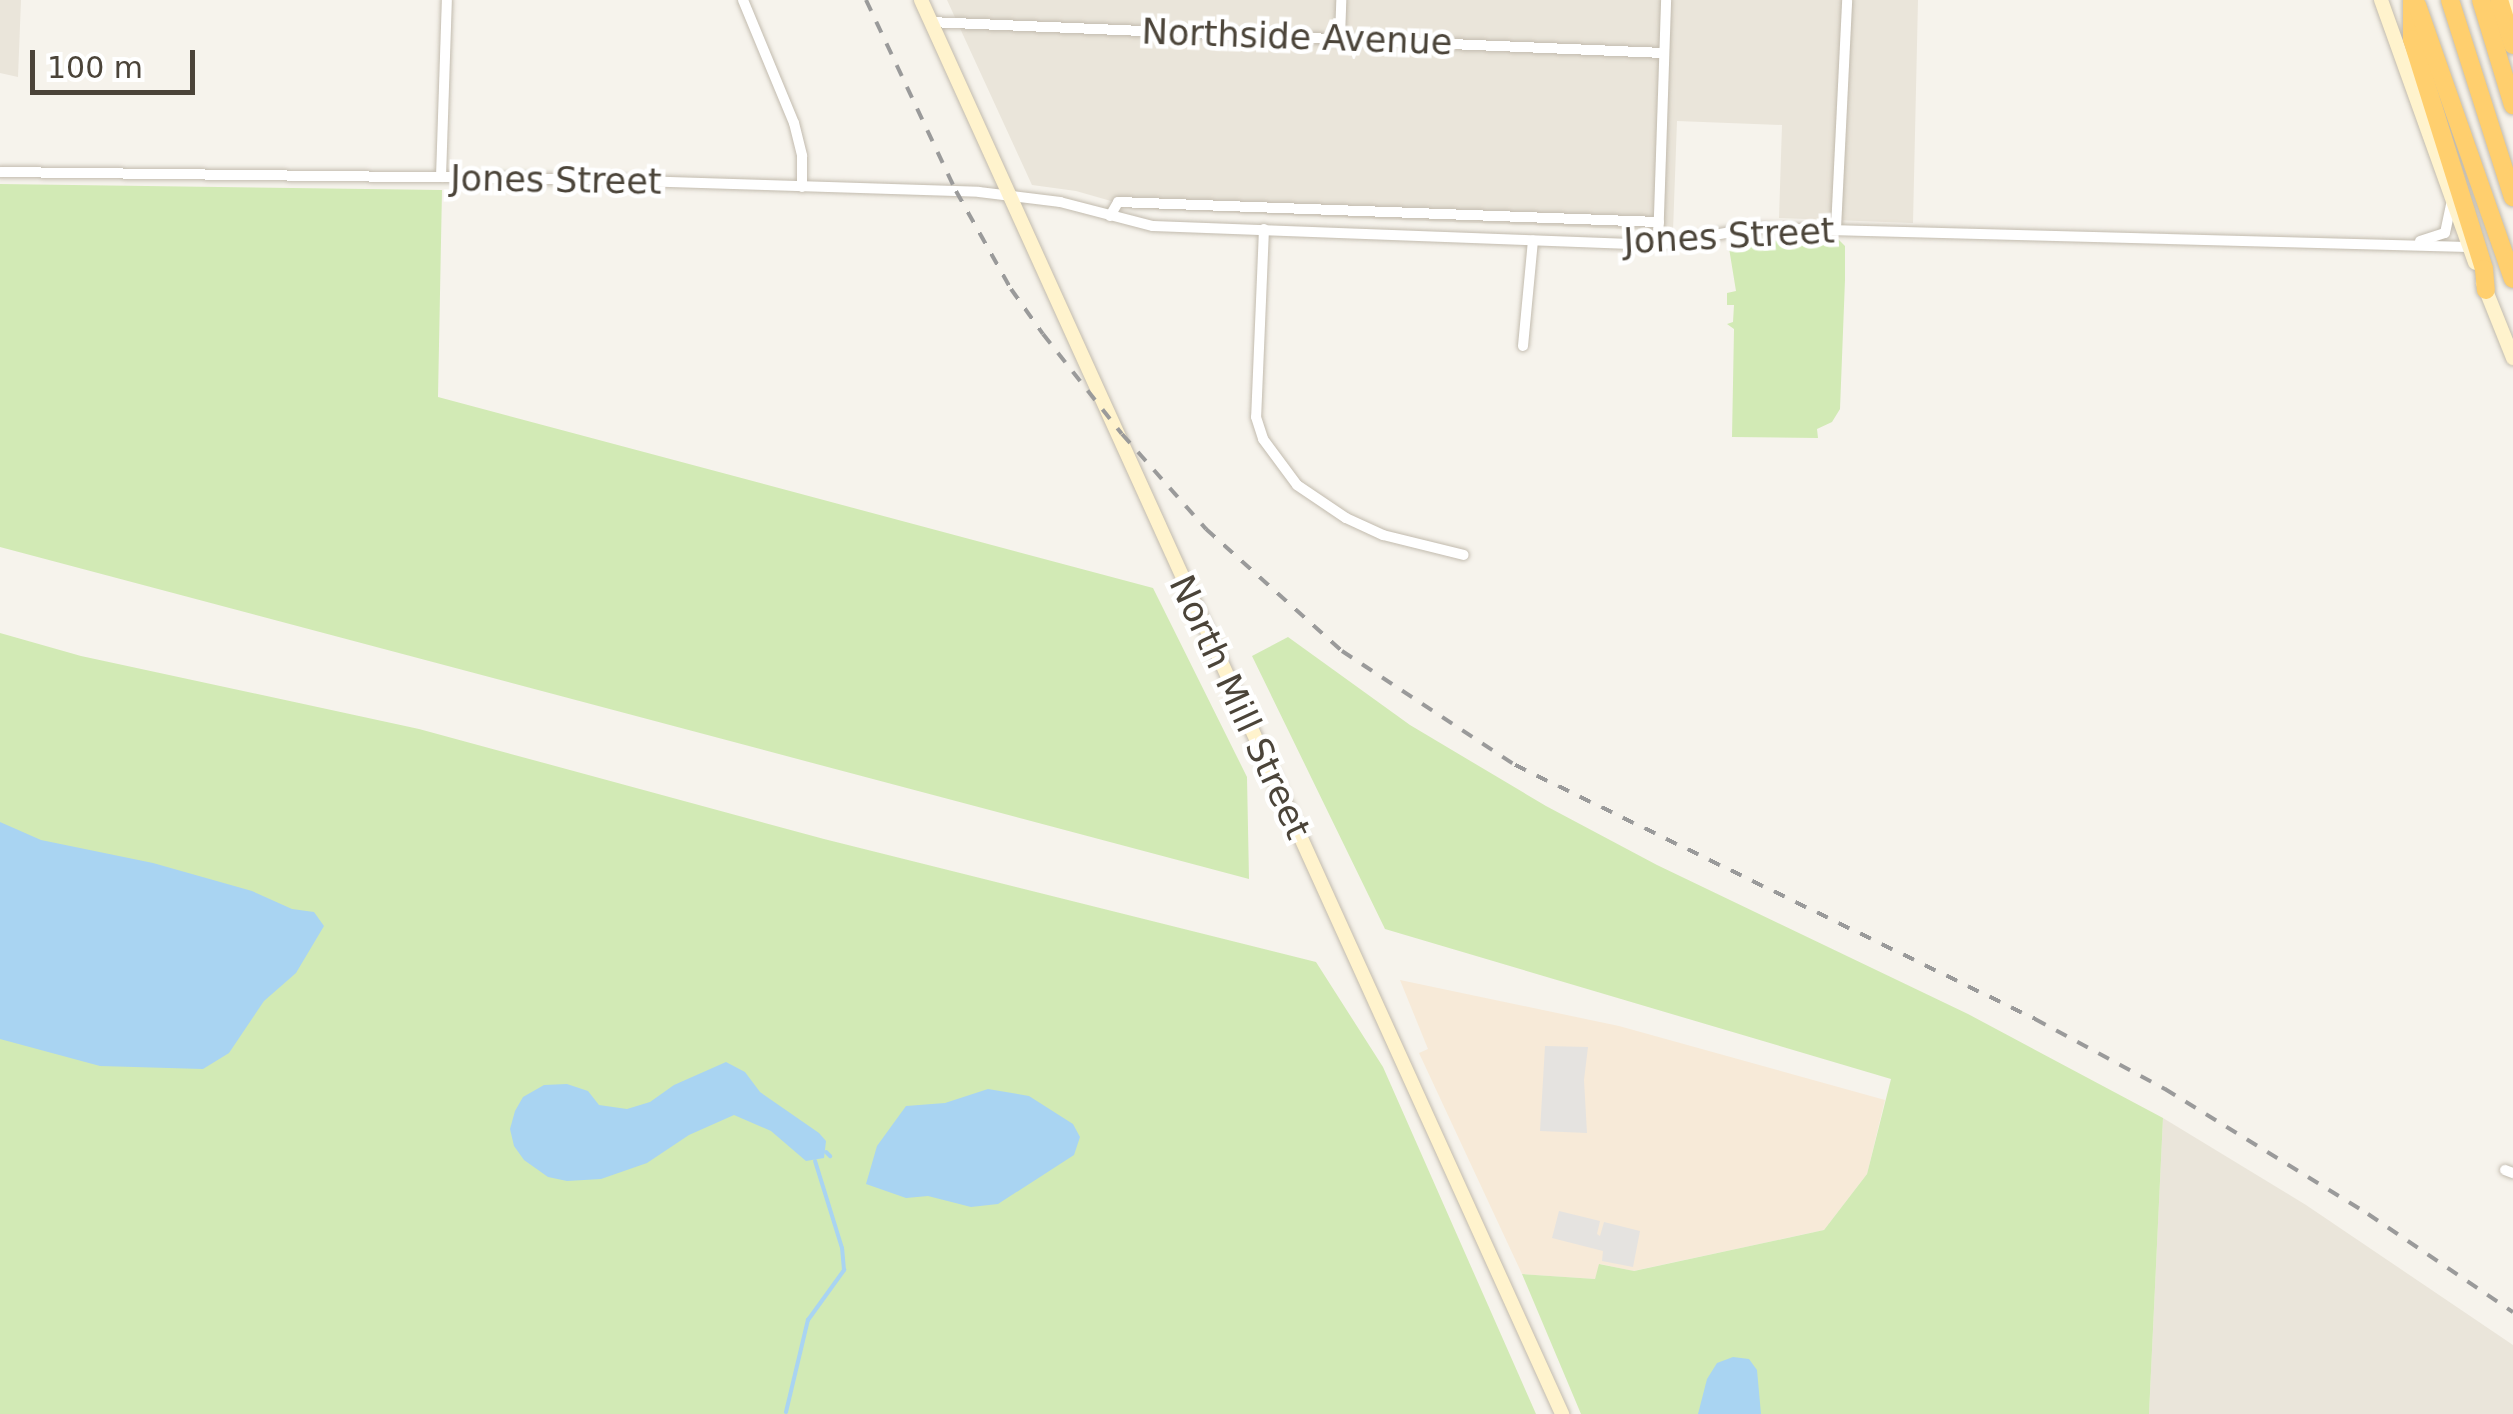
<!DOCTYPE html>
<style>
body{margin:0}
#map{position:relative;width:2513px;height:1414px;overflow:hidden;background:#f6f3ec;font-family:"DejaVu Sans",sans-serif}
div>[style]{position:absolute}
[style*='--x']{left:calc(var(--x)*1px);top:calc(var(--y)*1px);width:calc(var(--w)*1px);rotate:calc(var(--a)*1deg)}
.residential>*{inset:0;background:#eae5da}
.commercial>*{inset:0;background:#f7ead8}
.green>*{inset:0;background:#d2eab5}
.parking>*{inset:0;background:#e5e3e0}
.water>*{inset:0;background:#a9d4f2}
.stream>*{height:4px;margin:-2px;padding:0 2px;transform-origin:2px;border-radius:2px;background:#a9d4f2}
.roads{filter:drop-shadow(0 0 2px #c2bbae) drop-shadow(0 0 2px #c2bbae)}
.minor>*{height:10px;margin:-5px;padding:0 5px;transform-origin:5px;border-radius:5px;background:#fff}
.secondary>*{height:14px;margin:-7px;padding:0 7px;transform-origin:7px;border-radius:7px;background:#fff3cd}
.motorway>*{height:18px;margin:-9px;padding:0 9px;transform-origin:9px;border-radius:9px;background:#ffcf6e}
.rail>*{height:4px;margin-top:-2px;transform-origin:0;background:repeating-linear-gradient(90deg,#9a9a9a 0 12px,transparent 0 24px)}
span{translate:-50% -50%;white-space:nowrap;text-align:center;line-height:1.15;-webkit-text-stroke:9px #fff;paint-order:stroke}
.street-label{font-size:35px;color:#4b4439}
.scale{position:absolute;left:30px;top:50px;width:165px;height:45px;box-sizing:border-box;border:5px solid #4b4439;border-top:0;padding-left:12px;font-size:30px;line-height:35px;white-space:nowrap;color:#4b4439;-webkit-text-stroke:8px #fff;paint-order:stroke}
</style>
<div id="map">
<div class="residential">
<div style="clip-path:polygon(0 0,21px 0,18px 77px,0 73px)"></div>
<div style="clip-path:polygon(947px 0,1918px 0,1913px 223px,1779px 218px,1782px 125px,1677px 121px,1673px 231px,1139px 209px,1076px 191px,1032px 185px)"></div>
<div style="clip-path:polygon(2163px 1118px,2306px 1205px,2513px 1345px,2513px 1414px,2149px 1414px)"></div>
</div>
<div class="commercial">
<div style="clip-path:polygon(1400px 980px,1619px 1026px,1885px 1100px,1867px 1174px,1824px 1230px,1633px 1271px,1600px 1264px,1595px 1279px,1522px 1274px,1419px 1053px,1428px 1049px)"></div>
</div>
<div class="green">
<div style="clip-path:polygon(0 184px,442px 190px,438px 397px,1153px 588px,1247px 777px,1249px 879px,0 547px)"></div>
<div style="clip-path:polygon(1838px 239px,1845px 246px,1845px 280px,1840px 409px,1832px 422px,1817px 429px,1818px 438px,1732px 437px,1734px 329px,1727px 324px,1733px 322px,1734px 305px,1727px 305px,1727px 293px,1736px 291px,1729px 248px,1737px 241px)"></div>
<div style="clip-path:polygon(0 633px,81px 656px,419px 729px,824px 839px,1316px 962px,1383px 1067px,1536px 1414px,0 1414px)"></div>
<div style="clip-path:polygon(1288px 637px,1410px 725px,1546px 806px,1657px 865px,1968px 1014px,2163px 1118px,2149px 1414px,1581px 1414px,1522px 1274px,1595px 1279px,1599px 1264px,1634px 1271px,1824px 1230px,1867px 1174px,1891px 1079px,1385px 929px,1252px 656px)"></div>
</div>
<div class="parking">
<div style="clip-path:polygon(1545px 1046px,1588px 1047px,1584px 1080px,1587px 1133px,1540px 1131px)"></div>
<div style="clip-path:polygon(1559px 1211px,1600px 1221px,1597px 1234px,1600px 1236px,1604px 1222px,1640px 1231px,1633px 1267px,1602px 1261px,1603px 1251px,1552px 1238px)"></div>
</div>
<div class="water">
<div style="clip-path:polygon(0 822px,41px 840px,153px 863px,252px 891px,292px 909px,314px 912px,324px 926px,296px 973px,264px 1001px,229px 1053px,203px 1069px,100px 1066px,0 1039px)"></div>
<div style="clip-path:polygon(726px 1062px,745px 1072px,760px 1092px,819px 1133px,826px 1141px,824px 1158px,806px 1161px,771px 1131px,734px 1115px,689px 1135px,647px 1163px,601px 1179px,567px 1181px,548px 1177px,524px 1160px,514px 1146px,510px 1129px,515px 1111px,523px 1097px,544px 1085px,567px 1084px,588px 1091px,599px 1105px,627px 1109px,650px 1102px,674px 1085px)"></div>
<div style="clip-path:polygon(988px 1089px,1029px 1096px,1073px 1124px,1080px 1137px,1074px 1155px,998px 1204px,971px 1207px,928px 1196px,906px 1198px,866px 1184px,877px 1146px,906px 1106px,945px 1103px)"></div>
<div style="clip-path:polygon(1733px 1357px,1749px 1359px,1757px 1370px,1761px 1414px,1698px 1414px,1707px 1379px,1717px 1363px)"></div>
</div>
<div class="stream">
<div style="--x:826;--y:1152;--w:6;--a:45"></div>
<div style="--x:786;--y:1412;--w:95;--a:-76.6"></div>
<div style="--x:808;--y:1320;--w:62;--a:-54.2"></div>
<div style="--x:844;--y:1270;--w:22;--a:-95"></div>
<div style="--x:842;--y:1248;--w:91;--a:-107.2"></div>
</div>
<div class="roads">
<div class="minor">
<div style="--x:743;--y:0;--w:133;--a:67.5"></div>
<div style="--x:794;--y:123;--w:34;--a:76"></div>
<div style="--x:802;--y:156;--w:31;--a:90"></div>
<div style="--x:930;--y:22;--w:734;--a:2.42"></div>
<div style="--x:1340;--y:38;--w:38;--a:-88"></div>
<div style="--x:0;--y:172;--w:575;--a:0.7"></div>
<div style="--x:575;--y:179;--w:404;--a:1.8"></div>
<div style="--x:979;--y:192;--w:82;--a:7"></div>
<div style="--x:1060;--y:202;--w:96;--a:14.5"></div>
<div style="--x:1153;--y:226;--w:505;--a:2.15"></div>
<div style="--x:1658;--y:245;--w:97;--a:-10.1"></div>
<div style="--x:1753;--y:228;--w:715;--a:1.52"></div>
<div style="--x:441;--y:177;--w:177;--a:-88.1"></div>
<div style="--x:1110;--y:216;--w:16;--a:-60"></div>
<div style="--x:1118;--y:202;--w:541;--a:2.12"></div>
<div style="--x:1264;--y:229;--w:188;--a:92.4"></div>
<div style="--x:1256;--y:417;--w:23;--a:72"></div>
<div style="--x:1263;--y:439;--w:57;--a:53.5"></div>
<div style="--x:1297;--y:485;--w:59;--a:34"></div>
<div style="--x:1346;--y:518;--w:41;--a:24.7"></div>
<div style="--x:1383;--y:535;--w:83;--a:13.9"></div>
<div style="--x:1836;--y:229;--w:229;--a:-87.2"></div>
<div style="--x:2420;--y:241;--w:26;--a:-18"></div>
<div style="--x:2445;--y:233;--w:29;--a:-78"></div>
<div style="--x:1658;--y:245;--w:245;--a:-88.1"></div>
<div style="--x:1523;--y:346;--w:106;--a:-84.6"></div>
<div style="--x:2505;--y:1170;--w:9;--a:21"></div>
</div>
<div class="secondary">
<div style="--x:921;--y:0;--w:1553;--a:65.61"></div>
<div style="--x:2381;--y:0;--w:279;--a:70.3"></div>
<div style="--x:2510;--y:0;--w:9;--a:72"></div>
<div style="--x:2483;--y:283;--w:81;--a:68.2"></div>
</div>
<div class="motorway">
<div style="--x:2412;--y:0;--w:39;--a:90"></div>
<div style="--x:2412;--y:39;--w:241;--a:72.6"></div>
<div style="--x:2484;--y:269;--w:21;--a:85"></div>
<div style="--x:2450;--y:0;--w:207;--a:72.3"></div>
<div style="--x:2481;--y:0;--w:110;--a:73.1"></div>
<div style="--x:2499;--y:0;--w:47;--a:72.7"></div>
<div style="--x:2417;--y:5;--w:290;--a:70.7"></div>
</div>
</div>
<div class="rail">
<div style="--x:866;--y:0;--w:211;--a:64.8"></div>
<div style="--x:956;--y:191;--w:112;--a:60.7"></div>
<div style="--x:1011;--y:289;--w:55;--a:54.6"></div>
<div style="--x:1043;--y:334;--w:127;--a:51.7"></div>
<div style="--x:1122;--y:434;--w:127;--a:48.5"></div>
<div style="--x:1206;--y:529;--w:183;--a:41.9"></div>
<div style="--x:1342;--y:651;--w:207;--a:33.4"></div>
<div style="--x:1515;--y:765;--w:579;--a:26.03"></div>
<div style="--x:2035;--y:1019;--w:148;--a:28.3"></div>
<div style="--x:2165;--y:1089;--w:238;--a:31.6"></div>
<div style="--x:2368;--y:1214;--w:175;--a:34.1"></div>
</div>
<div class="street-label">
<span style="left:1297px;top:37px;rotate:2deg">Northside Avenue</span>
<span style="left:556px;top:180px;rotate:1deg">Jones Street</span>
<span style="left:1729px;top:236px;rotate:-3deg">Jones Street</span>
<span style="left:1240px;top:707px;rotate:65deg">North Mill Street</span>
</div>
<div class="scale">100 m</div>
</div>
